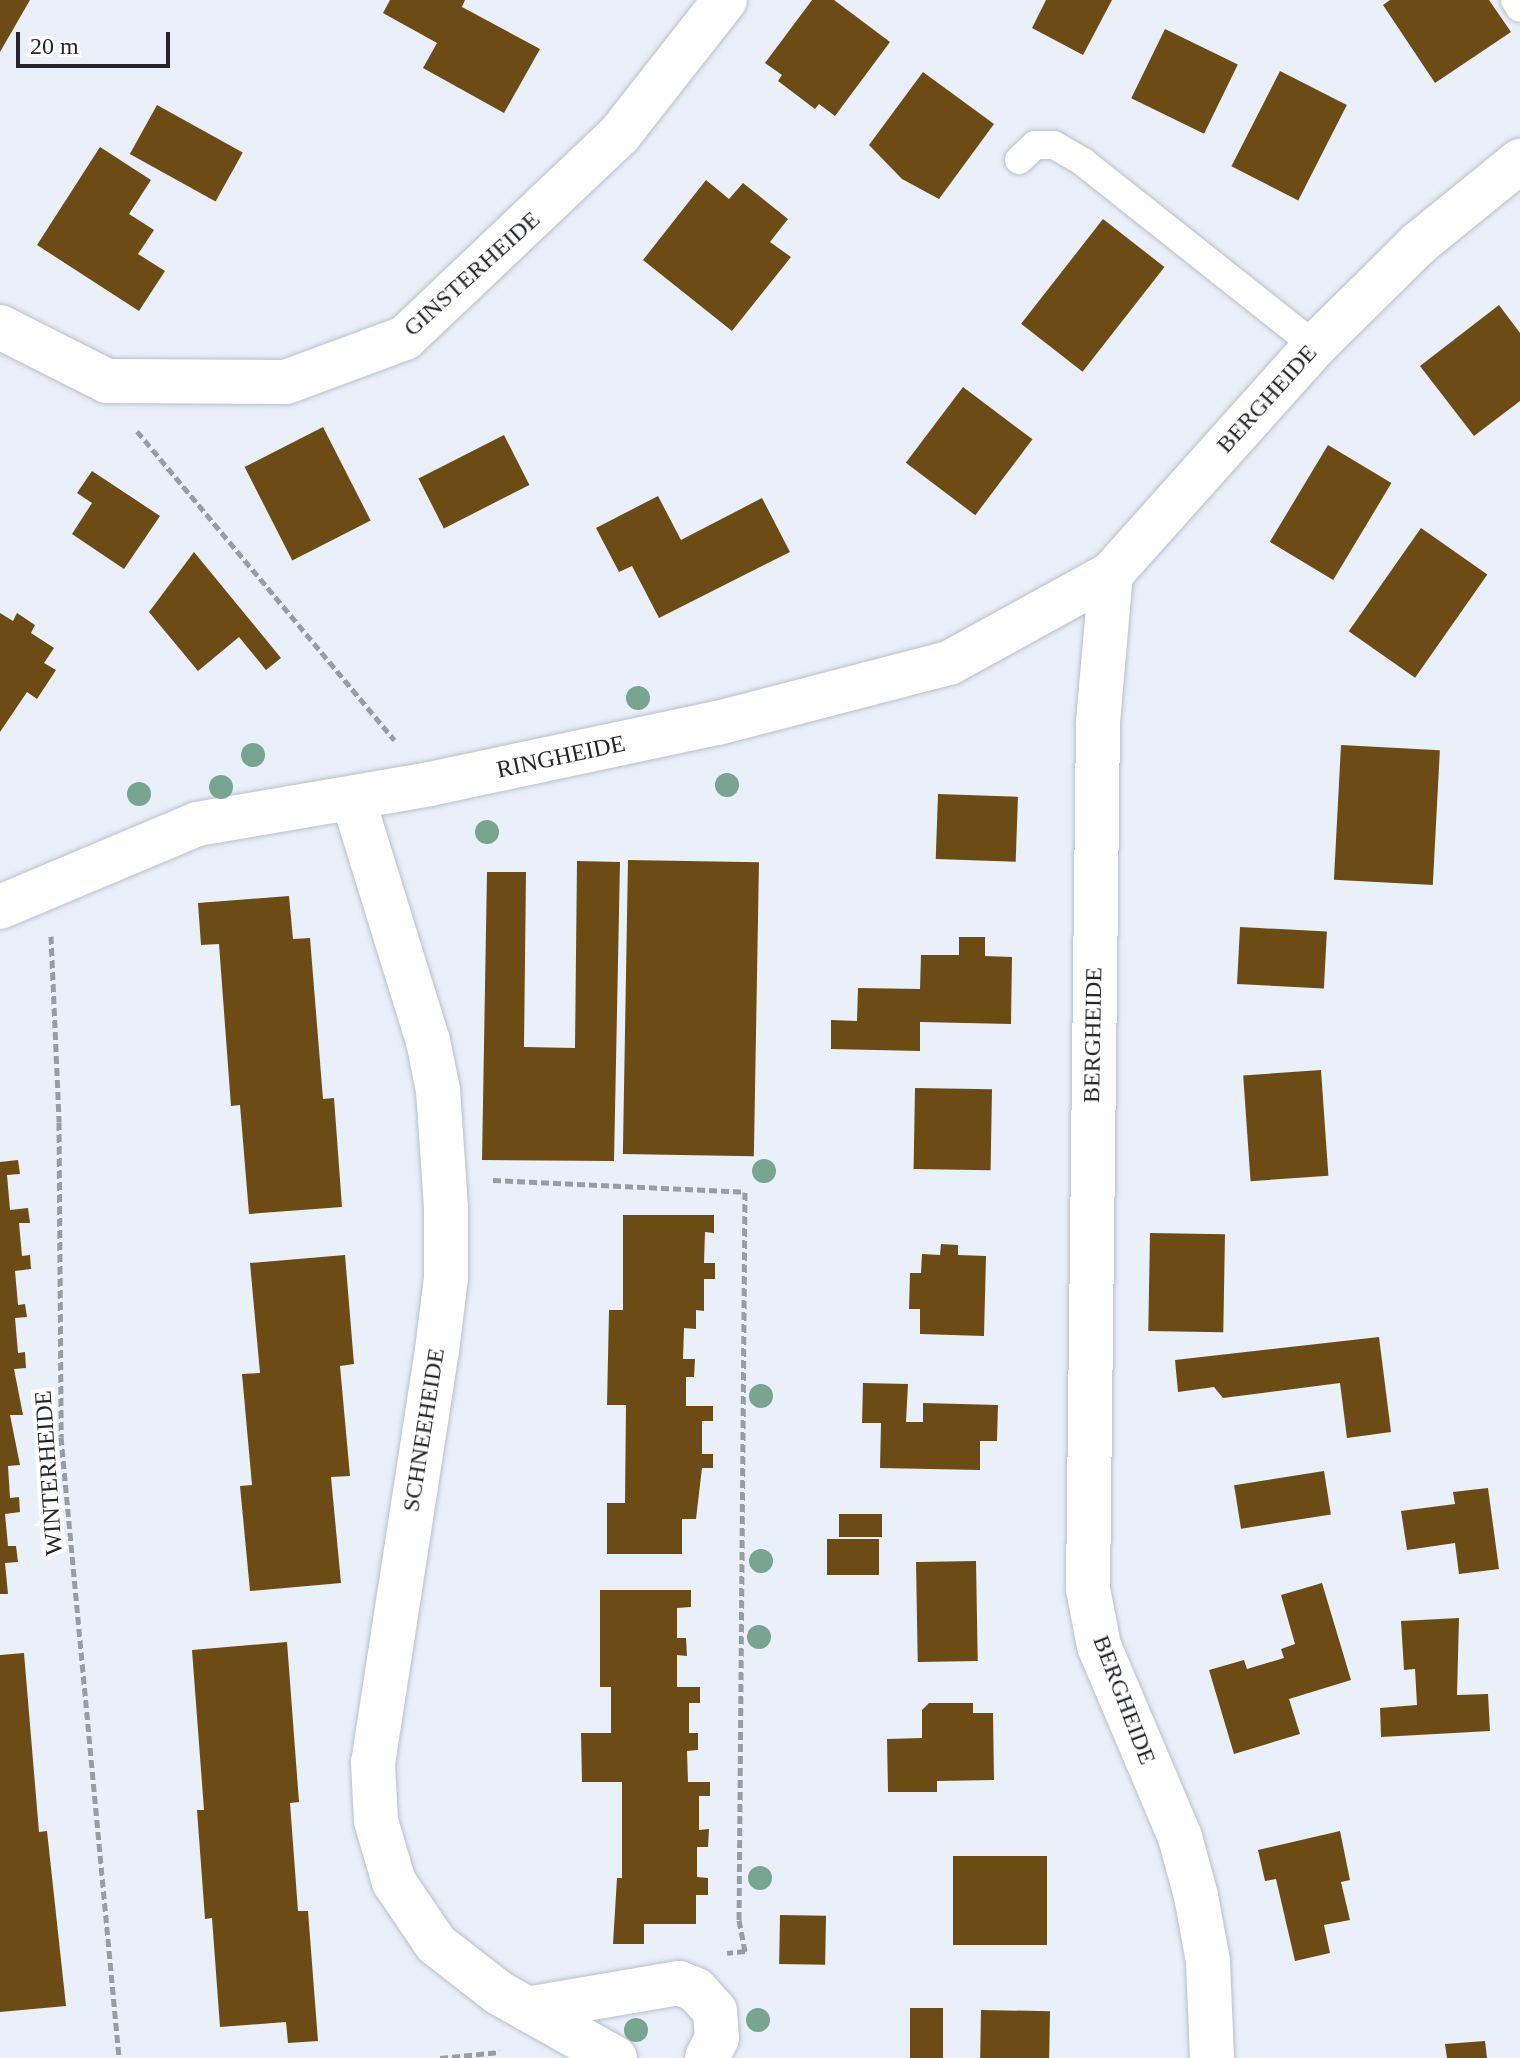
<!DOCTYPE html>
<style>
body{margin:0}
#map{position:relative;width:1520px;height:2058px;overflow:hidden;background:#e9f0fa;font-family:"Times New Roman",serif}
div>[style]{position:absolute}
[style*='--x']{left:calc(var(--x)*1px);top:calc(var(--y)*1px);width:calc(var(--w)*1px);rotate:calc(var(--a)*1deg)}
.building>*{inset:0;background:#6d4b14;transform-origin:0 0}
.path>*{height:5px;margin-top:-2.5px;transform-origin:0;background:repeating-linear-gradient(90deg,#989da4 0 8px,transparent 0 12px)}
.roads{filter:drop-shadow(0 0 2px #b9bfc9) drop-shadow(0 0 2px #b9bfc9)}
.service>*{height:28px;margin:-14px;padding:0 14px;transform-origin:14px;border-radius:14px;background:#fff}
.minor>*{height:44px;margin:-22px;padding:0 22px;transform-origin:22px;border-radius:22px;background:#fff}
.trees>*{width:24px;height:24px;margin:-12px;border-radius:50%;background:#77a58f}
span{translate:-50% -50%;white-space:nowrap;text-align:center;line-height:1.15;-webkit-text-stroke:8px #fff;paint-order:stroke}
.street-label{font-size:24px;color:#232529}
.scale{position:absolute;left:16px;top:32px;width:154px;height:36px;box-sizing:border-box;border:4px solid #232529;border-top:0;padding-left:10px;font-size:24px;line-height:28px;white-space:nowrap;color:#232529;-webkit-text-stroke:6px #fff;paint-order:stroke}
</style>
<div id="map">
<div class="building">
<div style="clip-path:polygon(0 0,30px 0,0 52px)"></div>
<div style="clip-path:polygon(390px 0,465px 0,462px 7px,540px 49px,504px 113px,423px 68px,437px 43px,383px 13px)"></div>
<div style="clip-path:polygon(812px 0,834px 0,890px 42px,835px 116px,819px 104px,815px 109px,778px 81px,782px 75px,765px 63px)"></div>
<div style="clip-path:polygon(1046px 0,1112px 0,1083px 55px,1032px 28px)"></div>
<div style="clip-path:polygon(1390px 0,1489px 0,1511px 32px,1435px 83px,1383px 5px)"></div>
<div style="left:1165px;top:29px;width:81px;height:77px;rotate:26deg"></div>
<div style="left:1280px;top:71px;width:75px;height:107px;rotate:27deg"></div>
<div style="clip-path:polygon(923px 72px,994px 124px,939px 199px,902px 179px,869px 145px)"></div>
<div style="left:157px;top:105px;width:98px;height:56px;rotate:29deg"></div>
<div style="clip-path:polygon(100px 147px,151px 180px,129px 214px,154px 230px,138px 254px,165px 271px,139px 311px,37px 245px)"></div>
<div style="clip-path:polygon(706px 180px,729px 199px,743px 183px,788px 219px,770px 242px,791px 257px,732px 331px,643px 260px)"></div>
<div style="left:1103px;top:219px;width:78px;height:133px;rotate:38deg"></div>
<div style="clip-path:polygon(1499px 305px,1520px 333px,1520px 401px,1474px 436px,1420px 366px)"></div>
<div style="left:963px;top:387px;width:87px;height:95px;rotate:37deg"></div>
<div style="left:323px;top:427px;width:105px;height:88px;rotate:63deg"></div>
<div style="left:504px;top:435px;width:56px;height:96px;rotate:63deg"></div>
<div style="left:1328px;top:445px;width:74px;height:113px;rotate:31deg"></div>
<div style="clip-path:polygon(92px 471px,160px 516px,124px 569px,72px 534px,92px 503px,77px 493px)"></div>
<div style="clip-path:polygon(658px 496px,681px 540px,762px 498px,790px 552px,659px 618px,632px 566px,619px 572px,596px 528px)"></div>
<div style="left:1421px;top:528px;width:81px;height:126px;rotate:35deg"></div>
<div style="clip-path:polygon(194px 552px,281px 658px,266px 670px,239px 637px,198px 671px,149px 612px)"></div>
<div style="clip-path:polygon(0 613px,13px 621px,17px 613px,35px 625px,31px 633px,54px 648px,44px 663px,56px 670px,37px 699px,27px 692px,0 732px)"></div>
<div style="left:1341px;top:745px;width:99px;height:135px;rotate:3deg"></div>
<div style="left:938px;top:794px;width:80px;height:65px;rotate:2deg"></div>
<div style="left:628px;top:860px;width:131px;height:294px;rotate:1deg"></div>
<div style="clip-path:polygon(577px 861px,620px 862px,614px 1161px,482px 1160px,487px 872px,526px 872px,524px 1047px,575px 1048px)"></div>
<div style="clip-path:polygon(289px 896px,293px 939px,310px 938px,323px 1099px,334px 1098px,342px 1207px,249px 1214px,240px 1105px,231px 1106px,219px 944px,201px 945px,198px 903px)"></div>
<div style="left:1240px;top:927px;width:87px;height:57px;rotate:3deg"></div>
<div style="clip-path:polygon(959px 937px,985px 937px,985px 956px,1012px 957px,1011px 1024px,920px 1022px,920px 1051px,831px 1049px,831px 1020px,857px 1021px,858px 988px,920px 989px,921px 955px,959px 955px)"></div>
<div style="left:1321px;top:1070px;width:106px;height:78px;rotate:86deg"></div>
<div style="left:915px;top:1088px;width:77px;height:81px;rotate:1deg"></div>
<div style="clip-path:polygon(18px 1160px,20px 1174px,7px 1175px,10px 1210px,28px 1208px,30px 1223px,19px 1223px,22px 1256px,30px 1255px,31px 1269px,15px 1271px,18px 1305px,25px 1304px,27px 1317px,15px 1318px,18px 1353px,25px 1352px,26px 1368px,14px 1369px,23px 1415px,10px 1415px,20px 1465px,8px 1466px,10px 1498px,19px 1497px,20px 1512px,5px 1514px,8px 1546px,16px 1546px,18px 1562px,5px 1563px,8px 1594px,0 1594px,0 1162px)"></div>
<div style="clip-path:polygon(623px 1215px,714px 1215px,714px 1233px,705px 1232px,704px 1263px,715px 1263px,715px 1279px,704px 1279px,704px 1311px,696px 1310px,696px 1329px,684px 1328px,683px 1359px,695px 1359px,694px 1377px,686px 1377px,686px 1406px,713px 1406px,713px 1421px,702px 1421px,702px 1454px,713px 1454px,713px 1468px,702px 1468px,696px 1519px,682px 1519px,682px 1554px,607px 1554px,607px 1503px,625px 1503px,626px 1405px,607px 1405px,609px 1310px,623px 1310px)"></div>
<div style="left:1150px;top:1233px;width:75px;height:98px;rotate:1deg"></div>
<div style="clip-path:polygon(941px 1244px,958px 1245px,958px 1255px,986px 1256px,984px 1336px,920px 1334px,920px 1309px,909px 1309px,910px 1273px,921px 1273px,922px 1254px,940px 1255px)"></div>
<div style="clip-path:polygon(345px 1255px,354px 1364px,340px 1366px,350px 1476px,331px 1477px,341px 1583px,250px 1591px,240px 1486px,252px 1485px,242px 1374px,260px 1373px,250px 1263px)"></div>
<div style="clip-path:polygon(1379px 1337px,1391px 1432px,1347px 1438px,1340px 1383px,1223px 1398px,1214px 1387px,1178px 1392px,1175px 1360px)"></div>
<div style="clip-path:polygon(863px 1383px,908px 1384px,906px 1422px,923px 1422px,923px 1403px,998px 1405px,997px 1441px,980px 1441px,980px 1470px,880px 1468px,881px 1423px,862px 1423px)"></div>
<div style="left:1324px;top:1471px;width:44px;height:91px;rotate:81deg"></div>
<div style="clip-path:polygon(1488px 1488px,1499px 1569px,1459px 1574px,1455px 1543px,1407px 1550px,1401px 1511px,1455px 1504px,1453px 1492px)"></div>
<div style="left:839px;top:1514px;width:43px;height:23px"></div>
<div style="left:879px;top:1539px;width:36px;height:52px;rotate:90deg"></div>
<div style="left:976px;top:1561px;width:100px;height:60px;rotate:89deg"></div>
<div style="clip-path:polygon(1322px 1583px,1351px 1680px,1289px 1699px,1300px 1734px,1234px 1754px,1209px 1670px,1244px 1660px,1247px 1669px,1284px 1658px,1281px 1649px,1295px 1644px,1281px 1595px)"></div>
<div style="clip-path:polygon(600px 1590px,691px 1590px,691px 1607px,677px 1608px,677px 1638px,686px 1638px,687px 1656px,677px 1655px,677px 1687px,700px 1687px,700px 1703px,689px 1703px,689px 1733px,698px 1733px,698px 1750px,687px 1751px,688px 1782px,710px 1782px,710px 1796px,699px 1796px,699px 1830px,709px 1829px,708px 1847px,697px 1847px,697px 1877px,708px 1878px,708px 1895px,696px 1895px,696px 1924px,644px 1924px,644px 1944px,613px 1944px,617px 1878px,622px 1878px,622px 1782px,582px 1782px,581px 1733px,611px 1733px,611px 1687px,600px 1687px)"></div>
<div style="clip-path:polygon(1459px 1618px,1457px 1695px,1488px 1694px,1490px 1731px,1381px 1737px,1380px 1708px,1417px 1705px,1415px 1669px,1404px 1670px,1401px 1621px)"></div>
<div style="clip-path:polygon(287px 1642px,299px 1802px,290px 1803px,298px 1911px,308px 1911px,318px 2041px,288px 2043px,286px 2022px,220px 2027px,212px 1918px,205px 1919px,197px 1810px,204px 1810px,192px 1650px)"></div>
<div style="clip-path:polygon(24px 1653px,39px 1832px,47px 1831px,66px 2006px,0 2012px,0 1655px)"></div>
<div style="clip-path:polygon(929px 1703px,973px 1703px,973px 1713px,993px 1713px,994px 1780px,937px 1781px,937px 1792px,888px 1792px,887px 1739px,922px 1738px,922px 1710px)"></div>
<div style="clip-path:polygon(1340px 1831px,1350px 1880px,1341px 1882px,1350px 1920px,1324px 1925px,1330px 1953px,1295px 1961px,1276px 1879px,1265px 1881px,1258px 1850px)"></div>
<div style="left:953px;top:1856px;width:94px;height:89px"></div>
<div style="left:780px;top:1915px;width:46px;height:49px;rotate:1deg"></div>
<div style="left:943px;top:2008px;width:50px;height:33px;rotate:90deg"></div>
<div style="left:981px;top:2010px;width:69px;height:48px;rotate:1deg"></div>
<div style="clip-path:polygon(1485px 2041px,1487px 2058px,1447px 2058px,1445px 2044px)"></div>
</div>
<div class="path">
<div style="--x:137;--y:431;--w:402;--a:50.2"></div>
<div style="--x:51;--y:936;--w:186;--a:87.5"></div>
<div style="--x:59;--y:1122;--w:315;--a:89.6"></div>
<div style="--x:61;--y:1437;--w:624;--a:84.66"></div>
<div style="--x:493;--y:1180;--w:252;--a:2.7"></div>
<div style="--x:745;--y:1192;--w:728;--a:90.47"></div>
<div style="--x:739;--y:1920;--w:32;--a:79"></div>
<div style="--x:745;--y:1951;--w:18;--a:174"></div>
<div style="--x:440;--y:2058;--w:60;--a:-5.7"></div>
</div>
<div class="roads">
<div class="service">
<div style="--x:1515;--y:0;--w:9;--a:58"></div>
<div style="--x:1019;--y:160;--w:22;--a:-43"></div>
<div style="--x:1035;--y:145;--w:19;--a:0"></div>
<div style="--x:1054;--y:145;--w:34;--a:30"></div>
<div style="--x:1083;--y:162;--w:296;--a:38.4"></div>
</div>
<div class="minor">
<div style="--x:0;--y:327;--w:120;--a:26.8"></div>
<div style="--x:107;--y:381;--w:179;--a:0.3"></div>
<div style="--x:286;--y:382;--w:127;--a:-20.3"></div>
<div style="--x:405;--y:338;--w:295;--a:-43.5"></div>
<div style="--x:619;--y:135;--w:172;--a:-51.9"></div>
<div style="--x:353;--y:799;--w:253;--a:72.8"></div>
<div style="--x:428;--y:1041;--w:50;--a:78.5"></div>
<div style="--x:438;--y:1090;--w:118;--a:86.1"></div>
<div style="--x:446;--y:1208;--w:70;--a:90"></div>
<div style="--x:446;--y:1278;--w:73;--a:97.1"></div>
<div style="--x:437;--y:1350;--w:417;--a:98.8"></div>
<div style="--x:373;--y:1762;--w:59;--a:87.1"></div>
<div style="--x:376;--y:1821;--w:64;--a:73.6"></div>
<div style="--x:394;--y:1882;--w:75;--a:55.9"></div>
<div style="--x:436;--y:1944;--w:80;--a:37.9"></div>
<div style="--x:499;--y:1993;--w:133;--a:29.3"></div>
<div style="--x:0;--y:907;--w:214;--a:-22.8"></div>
<div style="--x:197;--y:824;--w:236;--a:-9.7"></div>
<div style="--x:430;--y:784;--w:294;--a:-12"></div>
<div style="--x:718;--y:723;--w:239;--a:-14.6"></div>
<div style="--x:949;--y:663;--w:185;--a:-28.8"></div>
<div style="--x:527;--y:2009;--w:154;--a:-9.7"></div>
<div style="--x:679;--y:1983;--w:18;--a:22"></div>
<div style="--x:696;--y:1990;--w:28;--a:48"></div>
<div style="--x:715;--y:2011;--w:27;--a:86"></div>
<div style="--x:717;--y:2038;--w:22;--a:117"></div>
<div style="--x:1212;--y:2058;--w:97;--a:-92.4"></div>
<div style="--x:1208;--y:1961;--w:66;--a:-100.5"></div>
<div style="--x:1196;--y:1896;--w:61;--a:-105.2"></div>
<div style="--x:1180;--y:1837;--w:207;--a:-113"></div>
<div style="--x:1099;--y:1646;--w:58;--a:-100.9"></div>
<div style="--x:1088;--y:1589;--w:867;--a:-89.34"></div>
<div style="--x:1098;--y:722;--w:149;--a:-85"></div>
<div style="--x:1111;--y:574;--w:306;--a:-48.2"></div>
<div style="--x:1315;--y:346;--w:145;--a:-44.7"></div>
<div style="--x:1418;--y:244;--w:132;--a:-39.1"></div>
</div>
</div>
<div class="trees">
<div style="left:638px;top:698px"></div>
<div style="left:253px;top:755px"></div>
<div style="left:727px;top:785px"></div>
<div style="left:221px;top:787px"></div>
<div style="left:139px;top:794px"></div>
<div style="left:487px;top:832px"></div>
<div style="left:764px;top:1171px"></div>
<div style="left:761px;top:1396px"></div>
<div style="left:761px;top:1561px"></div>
<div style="left:759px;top:1637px"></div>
<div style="left:760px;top:1878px"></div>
<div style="left:758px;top:2020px"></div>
<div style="left:636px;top:2030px"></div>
</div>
<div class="street-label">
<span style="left:472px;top:274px;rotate:-42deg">GINSTERHEIDE</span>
<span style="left:1267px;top:399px;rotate:-48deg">BERGHEIDE</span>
<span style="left:561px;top:757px;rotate:-12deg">RINGHEIDE</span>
<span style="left:1093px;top:1035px;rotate:-89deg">BERGHEIDE</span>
<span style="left:424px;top:1430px;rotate:-81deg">SCHNEEHEIDE</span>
<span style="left:49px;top:1473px;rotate:-94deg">WINTERHEIDE</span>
<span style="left:1124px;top:1700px;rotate:69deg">BERGHEIDE</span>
</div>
<div class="scale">20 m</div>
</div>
